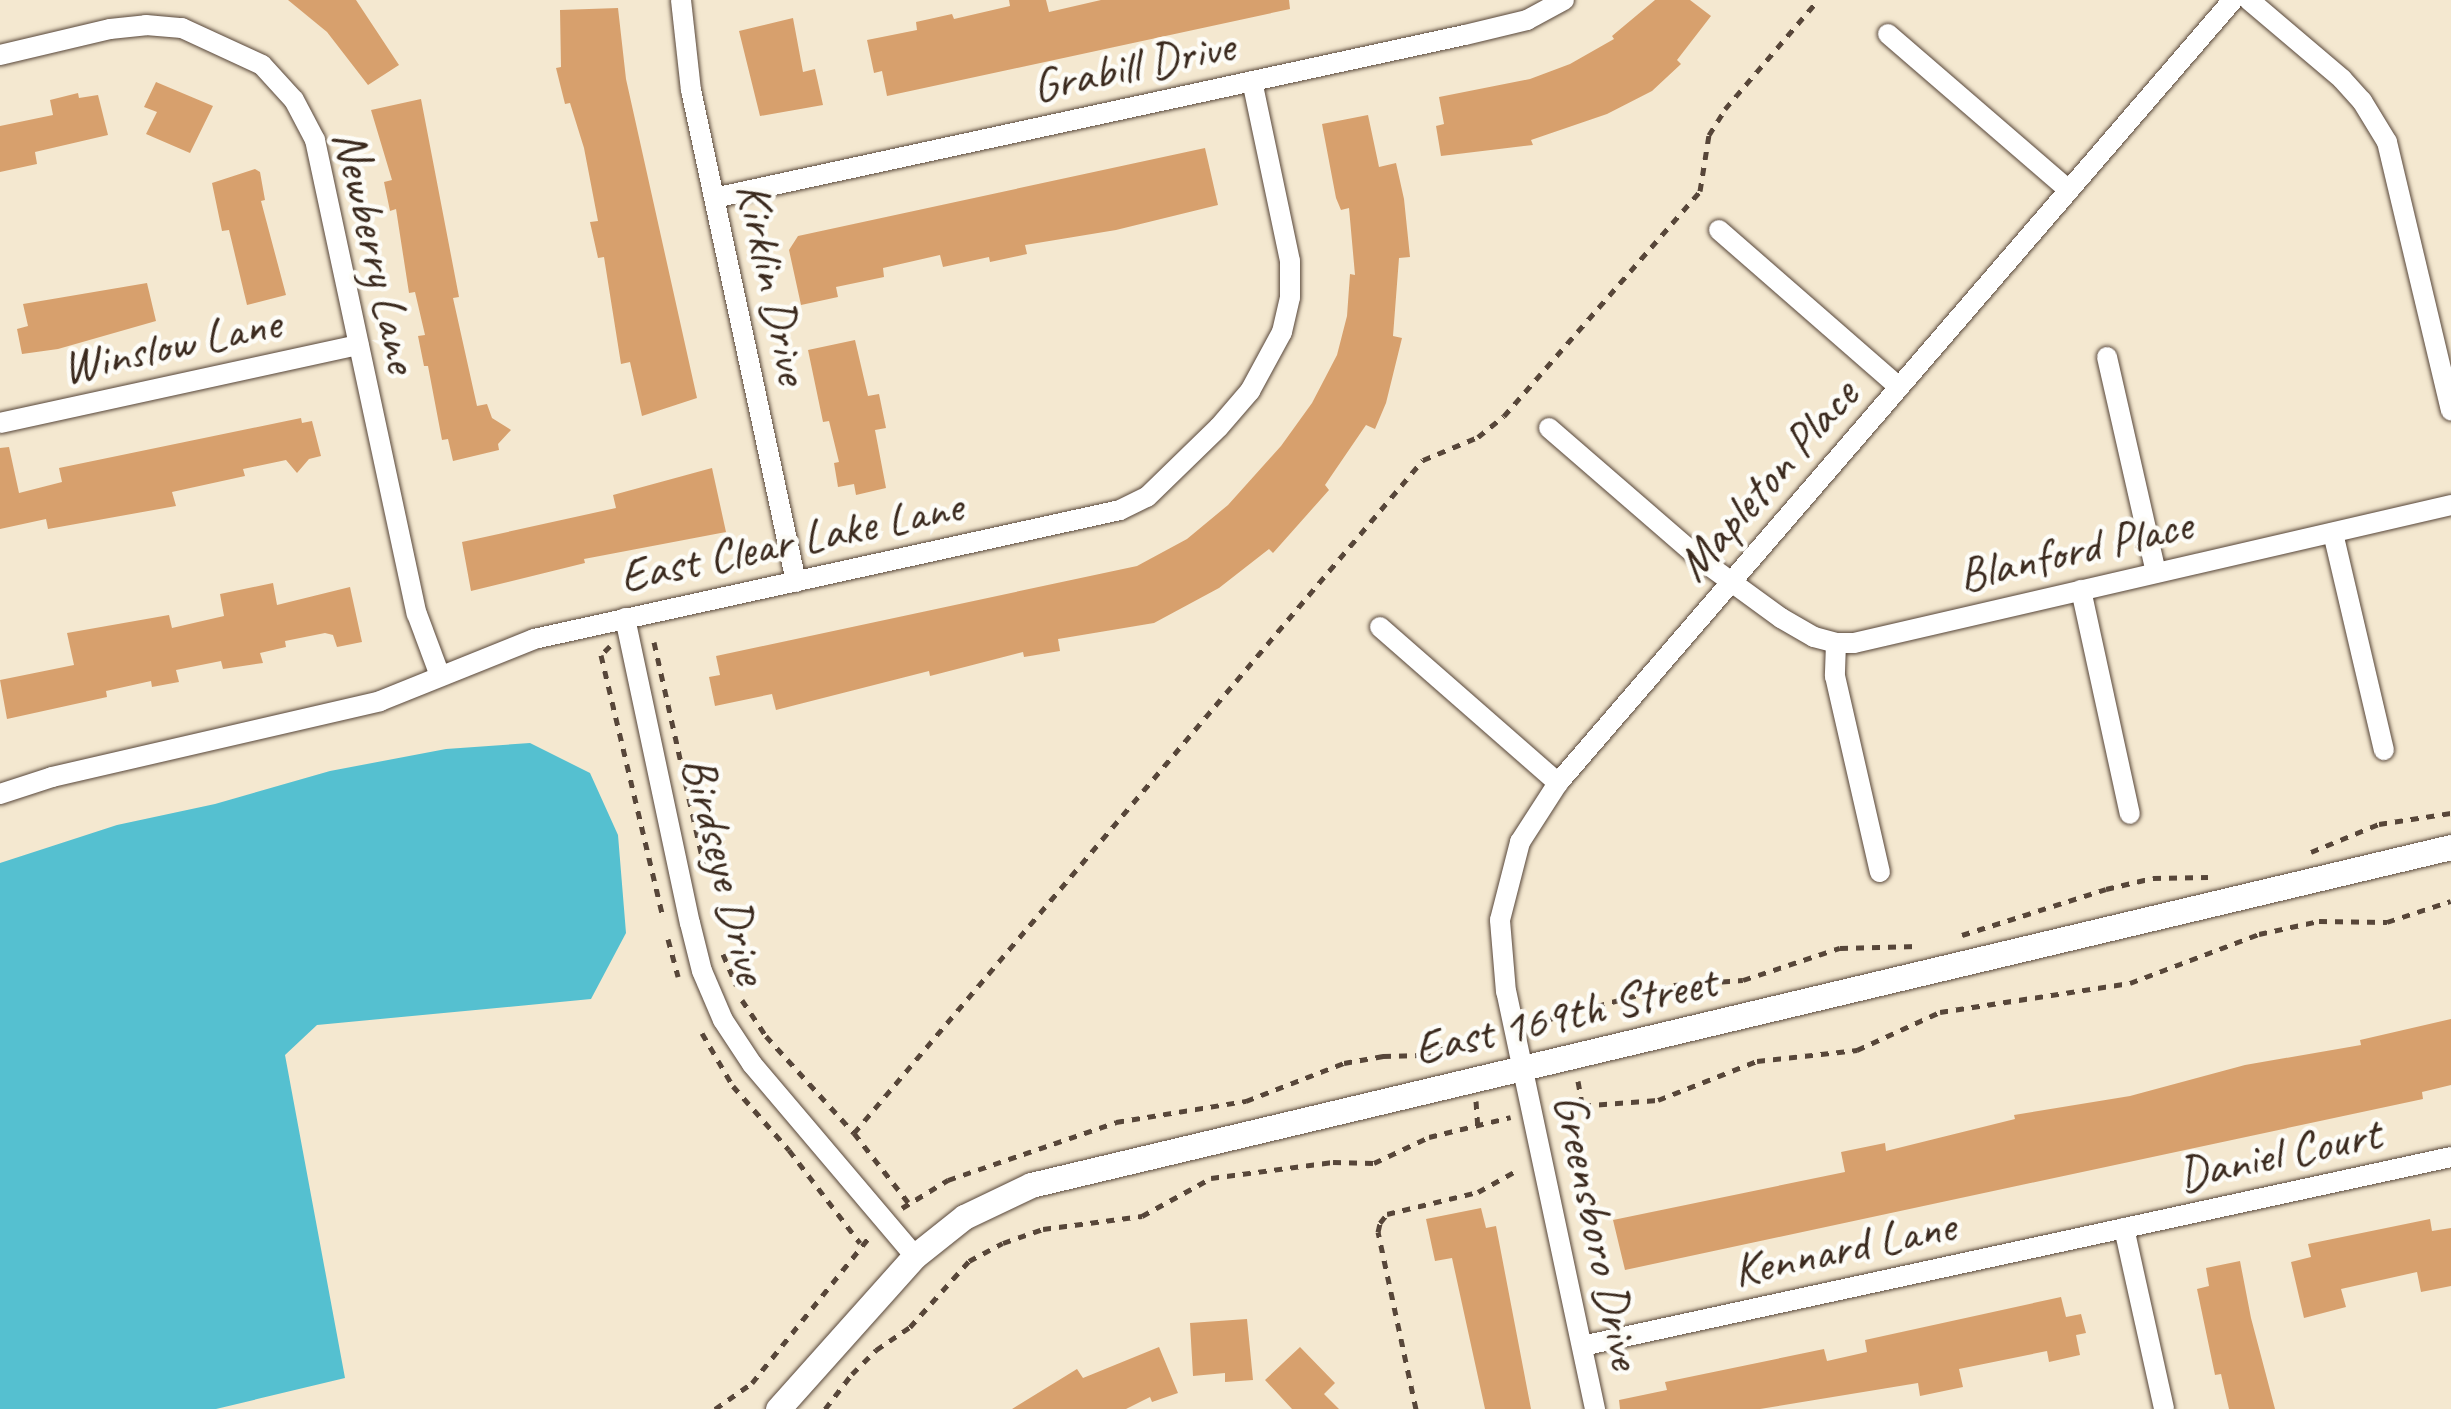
<!DOCTYPE html>
<style>
body{margin:0}
#map{position:relative;width:2451px;height:1409px;overflow:hidden;background:#f4e8d0;font-family:Caveat,sans-serif}
div>[style]{position:absolute}
[style*='--x']{left:calc(var(--x)*1px);top:calc(var(--y)*1px);width:calc(var(--w)*1px);rotate:calc(var(--a)*1deg)}
.water>*{inset:0;background:#55c0d0}
.building>*{inset:0;background:#d7a06d}
.path>*{height:5px;margin-top:-2.5px;transform-origin:0;background:repeating-linear-gradient(90deg,#574639 0 8px,transparent 0 16px)}
.roads{filter:drop-shadow(0 0 2px #574639) drop-shadow(0 0 2px #574639)}
.minor>*{height:20px;margin:-10px;padding:0 10px;transform-origin:10px;border-radius:10px;background:#fff}
.tertiary>*{height:25px;margin:-12.5px;padding:0 12.5px;transform-origin:12.5px;border-radius:12.5px;background:#fff}
span{translate:-50% -50%;white-space:nowrap;text-align:center;line-height:1.15;-webkit-text-stroke:9px #fdfcf7;paint-order:stroke}
.street-label{font-size:48px;color:#3b2a1e}
</style>
<div id="map">
<div class="water">
<div style="clip-path:polygon(530px 743px,590px 773px,618px 835px,626px 933px,591px 999px,317px 1025px,285px 1055px,345px 1378px,216px 1409px,0 1409px,0 863px,117px 825px,215px 804px,330px 771px,446px 749px)"></div>
</div>
<div class="building">
<div style="clip-path:polygon(288px 0,356px 0,399px 65px,368px 85px,327px 32px)"></div>
<div style="clip-path:polygon(1009px 0,1046px 0,1049px 12px,1101px 0,1289px 0,1290px 9px,887px 96px,882px 71px,874px 73px,867px 40px,917px 30px,916px 22px,952px 14px,954px 19px,1010px 6px)"></div>
<div style="clip-path:polygon(1655px 0,1690px 0,1711px 16px,1677px 60px,1681px 64px,1652px 91px,1607px 114px,1531px 140px,1533px 145px,1441px 156px,1436px 126px,1444px 124px,1439px 97px,1530px 79px,1570px 64px,1614px 39px,1612px 36px)"></div>
<div style="clip-path:polygon(618px 8px,626px 79px,697px 398px,642px 416px,630px 362px,621px 364px,604px 257px,598px 258px,590px 222px,598px 221px,584px 148px,570px 103px,565px 104px,556px 68px,561px 67px,560px 10px)"></div>
<div style="clip-path:polygon(793px 18px,803px 72px,815px 69px,823px 105px,760px 116px,739px 31px)"></div>
<div style="clip-path:polygon(156px 82px,213px 106px,190px 153px,146px 134px,157px 112px,144px 107px)"></div>
<div style="clip-path:polygon(78px 93px,79px 98px,98px 95px,108px 135px,35px 152px,37px 164px,0 172px,0 126px,53px 115px,50px 100px)"></div>
<div style="clip-path:polygon(421px 99px,459px 297px,453px 298px,477px 406px,487px 404px,492px 418px,511px 430px,498px 444px,499px 450px,453px 461px,448px 439px,442px 440px,428px 366px,424px 366px,418px 336px,425px 335px,415px 292px,409px 293px,396px 209px,390px 211px,384px 182px,392px 180px,371px 110px)"></div>
<div style="clip-path:polygon(1368px 115px,1379px 167px,1396px 163px,1404px 199px,1410px 257px,1399px 258px,1393px 336px,1402px 338px,1386px 403px,1375px 429px,1366px 425px,1325px 485px,1329px 490px,1273px 553px,1269px 549px,1219px 588px,1154px 623px,1058px 639px,1060px 651px,1024px 657px,1023px 652px,930px 676px,929px 671px,776px 710px,772px 694px,715px 706px,709px 677px,720px 675px,716px 656px,1137px 566px,1187px 539px,1228px 505px,1281px 446px,1312px 403px,1337px 355px,1347px 316px,1350px 274px,1355px 275px,1349px 208px,1341px 210px,1336px 198px,1322px 124px)"></div>
<div style="clip-path:polygon(1205px 148px,1218px 205px,1116px 230px,1025px 245px,1027px 254px,990px 262px,989px 257px,943px 267px,940px 255px,883px 268px,884px 277px,836px 287px,838px 297px,801px 305px,789px 250px,798px 236px)"></div>
<div style="clip-path:polygon(255px 169px,260px 172px,265px 200px,261px 201px,286px 295px,247px 305px,229px 230px,222px 231px,212px 183px)"></div>
<div style="clip-path:polygon(147px 283px,156px 321px,58px 349px,22px 354px,17px 329px,28px 326px,23px 304px)"></div>
<div style="clip-path:polygon(855px 340px,868px 396px,879px 394px,886px 428px,875px 430px,886px 488px,856px 495px,854px 484px,838px 487px,834px 463px,839px 462px,829px 421px,823px 422px,808px 350px)"></div>
<div style="clip-path:polygon(301px 418px,302px 423px,312px 421px,321px 456px,309px 459px,297px 473px,286px 460px,243px 469px,245px 476px,172px 492px,176px 506px,48px 529px,46px 519px,0 529px,0 448px,9px 447px,19px 493px,62px 482px,59px 468px)"></div>
<div style="clip-path:polygon(712px 468px,726px 532px,584px 559px,585px 563px,471px 591px,462px 542px,616px 508px,613px 495px)"></div>
<div style="clip-path:polygon(273px 583px,277px 605px,350px 587px,362px 642px,337px 647px,333px 635px,325px 633px,285px 641px,286px 647px,260px 653px,263px 663px,223px 669px,221px 661px,176px 670px,179px 682px,152px 687px,151px 681px,106px 691px,107px 697px,7px 719px,0 680px,74px 665px,67px 633px,169px 615px,172px 628px,224px 616px,220px 594px)"></div>
<div style="clip-path:polygon(2451px 1019px,2451px 1085px,2422px 1092px,2423px 1099px,1625px 1270px,1613px 1220px,1845px 1172px,1841px 1152px,1885px 1143px,1886px 1151px,2015px 1119px,2014px 1115px,2130px 1096px,2245px 1065px,2361px 1045px,2360px 1040px)"></div>
<div style="clip-path:polygon(1481px 1208px,1486px 1228px,1496px 1226px,1531px 1409px,1485px 1409px,1452px 1258px,1435px 1261px,1426px 1219px)"></div>
<div style="clip-path:polygon(2430px 1219px,2432px 1231px,2451px 1228px,2451px 1286px,2421px 1292px,2417px 1272px,2341px 1289px,2346px 1307px,2304px 1318px,2291px 1262px,2311px 1257px,2308px 1244px)"></div>
<div style="clip-path:polygon(2240px 1261px,2251px 1318px,2275px 1409px,2229px 1409px,2221px 1374px,2215px 1375px,2197px 1289px,2209px 1286px,2206px 1268px)"></div>
<div style="clip-path:polygon(2061px 1297px,2066px 1317px,2081px 1314px,2086px 1333px,2076px 1335px,2080px 1355px,2049px 1362px,2047px 1351px,1959px 1369px,1963px 1387px,1920px 1396px,1918px 1383px,1760px 1409px,1620px 1409px,1619px 1400px,1667px 1390px,1665px 1382px,1824px 1349px,1827px 1361px,1867px 1352px,1865px 1340px)"></div>
<div style="clip-path:polygon(1247px 1319px,1253px 1380px,1225px 1382px,1225px 1373px,1193px 1376px,1190px 1323px)"></div>
<div style="clip-path:polygon(1159px 1347px,1178px 1393px,1152px 1402px,1150px 1397px,1126px 1409px,1012px 1409px,1077px 1369px,1083px 1378px)"></div>
<div style="clip-path:polygon(1300px 1347px,1335px 1383px,1324px 1394px,1339px 1409px,1292px 1409px,1265px 1380px)"></div>
</div>
<div class="path">
<div style="--x:654;--y:642;--w:239;--a:77.4"></div>
<div style="--x:610;--y:646;--w:13;--a:135"></div>
<div style="--x:601;--y:655;--w:266;--a:76.7"></div>
<div style="--x:2311;--y:852;--w:74;--a:-22.4"></div>
<div style="--x:2379;--y:824;--w:73;--a:-8.7"></div>
<div style="--x:1962;--y:935;--w:151;--a:-17.7"></div>
<div style="--x:2106;--y:889;--w:48;--a:-13.2"></div>
<div style="--x:2153;--y:878;--w:55;--a:-1"></div>
<div style="--x:668;--y:939;--w:39;--a:75"></div>
<div style="--x:723;--y:954;--w:34;--a:67"></div>
<div style="--x:742;--y:1000;--w:43;--a:56.3"></div>
<div style="--x:766;--y:1036;--w:131;--a:47.8"></div>
<div style="--x:854;--y:1133;--w:88;--a:52"></div>
<div style="--x:1535;--y:1023;--w:144;--a:-15.3"></div>
<div style="--x:1674;--y:985;--w:69;--a:-4.1"></div>
<div style="--x:1743;--y:980;--w:102;--a:-18.3"></div>
<div style="--x:1840;--y:948;--w:78;--a:-1.5"></div>
<div style="--x:702;--y:1033;--w:61;--a:59.7"></div>
<div style="--x:733;--y:1086;--w:85;--a:48.8"></div>
<div style="--x:789;--y:1150;--w:117;--a:52.6"></div>
<div style="--x:1578;--y:1081;--w:22;--a:80"></div>
<div style="--x:1476;--y:1101;--w:27;--a:86"></div>
<div style="--x:1551;--y:1108;--w:107;--a:-4.3"></div>
<div style="--x:1658;--y:1100;--w:106;--a:-21.5"></div>
<div style="--x:1757;--y:1061;--w:101;--a:-6.3"></div>
<div style="--x:1857;--y:1050;--w:91;--a:-24.6"></div>
<div style="--x:1940;--y:1012;--w:192;--a:-8.7"></div>
<div style="--x:2130;--y:983;--w:138;--a:-20.8"></div>
<div style="--x:2259;--y:934;--w:61;--a:-12.2"></div>
<div style="--x:2319;--y:921;--w:68;--a:0.8"></div>
<div style="--x:2387;--y:922;--w:67;--a:-18.2"></div>
<div style="--x:854;--y:1133;--w:881;--a:-49.79"></div>
<div style="--x:1423;--y:460;--w:60;--a:-22.7"></div>
<div style="--x:1478;--y:437;--w:33;--a:-39"></div>
<div style="--x:1504;--y:416;--w:298;--a:-48.9"></div>
<div style="--x:1700;--y:191;--w:57;--a:-80.9"></div>
<div style="--x:1709;--y:135;--w:31;--a:-58"></div>
<div style="--x:1725;--y:109;--w:143;--a:-49.5"></div>
<div style="--x:902;--y:1208;--w:54;--a:-31.3"></div>
<div style="--x:948;--y:1180;--w:178;--a:-19"></div>
<div style="--x:1116;--y:1122;--w:132;--a:-9.2"></div>
<div style="--x:1246;--y:1101;--w:105;--a:-21.2"></div>
<div style="--x:1344;--y:1063;--w:40;--a:-10"></div>
<div style="--x:1383;--y:1056;--w:40;--a:-1.4"></div>
<div style="--x:1423;--y:1055;--w:75;--a:-17"></div>
<div style="--x:715;--y:1409;--w:45;--a:-35.1"></div>
<div style="--x:752;--y:1383;--w:190;--a:-51.2"></div>
<div style="--x:825;--y:1409;--w:44;--a:-52.4"></div>
<div style="--x:852;--y:1374;--w:34;--a:-45"></div>
<div style="--x:876;--y:1350;--w:41;--a:-34.1"></div>
<div style="--x:910;--y:1327;--w:89;--a:-48.2"></div>
<div style="--x:969;--y:1261;--w:38;--a:-28"></div>
<div style="--x:1003;--y:1243;--w:42;--a:-19.3"></div>
<div style="--x:1043;--y:1229;--w:100;--a:-7.5"></div>
<div style="--x:1142;--y:1216;--w:79;--a:-28.8"></div>
<div style="--x:1211;--y:1178;--w:123;--a:-7.5"></div>
<div style="--x:1333;--y:1162;--w:41;--a:1.4"></div>
<div style="--x:1374;--y:1163;--w:61;--a:-25.3"></div>
<div style="--x:1429;--y:1137;--w:84;--a:-13.7"></div>
<div style="--x:1416;--y:1409;--w:181;--a:-102.1"></div>
<div style="--x:1378;--y:1232;--w:9;--a:-77"></div>
<div style="--x:1380;--y:1223;--w:11;--a:-52"></div>
<div style="--x:1387;--y:1214;--w:94;--a:-13.6"></div>
<div style="--x:1478;--y:1192;--w:41;--a:-29.1"></div>
</div>
<div class="roads">
<div class="minor">
<div style="--x:681;--y:0;--w:91;--a:83.7"></div>
<div style="--x:691;--y:90;--w:503;--a:77.95"></div>
<div style="--x:2249;--y:0;--w:122;--a:40.3"></div>
<div style="--x:2342;--y:79;--w:30;--a:48"></div>
<div style="--x:2362;--y:101;--w:48;--a:58.6"></div>
<div style="--x:2387;--y:142;--w:276;--a:76.6"></div>
<div style="--x:1888;--y:34;--w:239;--a:40.8"></div>
<div style="--x:0;--y:55;--w:113;--a:-13.3"></div>
<div style="--x:110;--y:29;--w:36;--a:-6"></div>
<div style="--x:146;--y:25;--w:36;--a:5"></div>
<div style="--x:182;--y:28;--w:88;--a:24.8"></div>
<div style="--x:262;--y:65;--w:47;--a:47.6"></div>
<div style="--x:294;--y:100;--w:45;--a:62.3"></div>
<div style="--x:315;--y:140;--w:485;--a:77.9"></div>
<div style="--x:417;--y:614;--w:66;--a:69.6"></div>
<div style="--x:714;--y:198;--w:768;--a:-12.25"></div>
<div style="--x:1465;--y:35;--w:64;--a:-13.6"></div>
<div style="--x:1527;--y:20;--w:42;--a:-28.4"></div>
<div style="--x:1719;--y:230;--w:239;--a:41.1"></div>
<div style="--x:2107;--y:357;--w:221;--a:77.2"></div>
<div style="--x:0;--y:423;--w:367;--a:-12.3"></div>
<div style="--x:1549;--y:428;--w:200;--a:40.9"></div>
<div style="--x:1700;--y:559;--w:100;--a:36.1"></div>
<div style="--x:1781;--y:618;--w:38;--a:30"></div>
<div style="--x:1814;--y:637;--w:23;--a:15"></div>
<div style="--x:1836;--y:643;--w:18;--a:0"></div>
<div style="--x:1854;--y:643;--w:613;--a:-13.02"></div>
<div style="--x:2333;--y:533;--w:223;--a:76.8"></div>
<div style="--x:2081;--y:590;--w:229;--a:77.7"></div>
<div style="--x:625;--y:618;--w:312;--a:78"></div>
<div style="--x:690;--y:923;--w:49;--a:76"></div>
<div style="--x:702;--y:971;--w:53;--a:66.8"></div>
<div style="--x:723;--y:1020;--w:53;--a:56.6"></div>
<div style="--x:752;--y:1064;--w:252;--a:49.7"></div>
<div style="--x:1380;--y:627;--w:237;--a:41.2"></div>
<div style="--x:1836;--y:643;--w:33;--a:92"></div>
<div style="--x:1835;--y:676;--w:201;--a:77.1"></div>
<div style="--x:0;--y:794;--w:55;--a:-18.1"></div>
<div style="--x:52;--y:777;--w:337;--a:-13"></div>
<div style="--x:380;--y:701;--w:166;--a:-21.9"></div>
<div style="--x:534;--y:639;--w:600;--a:-12.41"></div>
<div style="--x:1120;--y:510;--w:30;--a:-26"></div>
<div style="--x:1147;--y:497;--w:100;--a:-44.2"></div>
<div style="--x:1219;--y:427;--w:48;--a:-49.3"></div>
<div style="--x:1250;--y:391;--w:67;--a:-61.5"></div>
<div style="--x:1282;--y:332;--w:36;--a:-77"></div>
<div style="--x:1290;--y:297;--w:36;--a:-90"></div>
<div style="--x:1290;--y:261;--w:184;--a:-101.9"></div>
<div style="--x:2124;--y:1228;--w:185;--a:77.5"></div>
<div style="--x:1582;--y:1346;--w:889;--a:-12.27"></div>
<div style="--x:1595;--y:1409;--w:426;--a:-102"></div>
<div style="--x:1506;--y:992;--w:72;--a:-94.8"></div>
<div style="--x:1500;--y:920;--w:81;--a:-75.6"></div>
<div style="--x:1520;--y:842;--w:70;--a:-57.2"></div>
<div style="--x:1558;--y:783;--w:1034;--a:-49.24"></div>
</div>
<div class="tertiary">
<div style="--x:778;--y:1409;--w:205;--a:-48.2"></div>
<div style="--x:915;--y:1256;--w:63;--a:-38.5"></div>
<div style="--x:964;--y:1217;--w:74;--a:-25.5"></div>
<div style="--x:1031;--y:1185;--w:1460;--a:-13.39"></div>
</div>
</div>
<div class="street-label">
<span style="left:1133px;top:66px;rotate:-12deg">Grabill Drive</span>
<span style="left:376px;top:251px;rotate:77deg">Newberry Lane</span>
<span style="left:773px;top:283px;rotate:78deg">Kirklin Drive</span>
<span style="left:171px;top:345px;rotate:-12deg">Winslow Lane</span>
<span style="left:1767px;top:480px;rotate:-49deg">Mapleton Place</span>
<span style="left:791px;top:541px;rotate:-12deg">East Clear Lake Lane</span>
<span style="left:2075px;top:550px;rotate:-13deg">Blanford Place</span>
<span style="left:725px;top:870px;rotate:76deg">Birdseye Drive</span>
<span style="left:1565px;top:1015px;rotate:-13deg">East 169th Street</span>
<span style="left:2279px;top:1154px;rotate:-12deg">Daniel Court</span>
<span style="left:1598px;top:1231px;rotate:78deg">Greensboro Drive</span>
<span style="left:1844px;top:1248px;rotate:-12deg">Kennard Lane</span>
</div>
</div>
